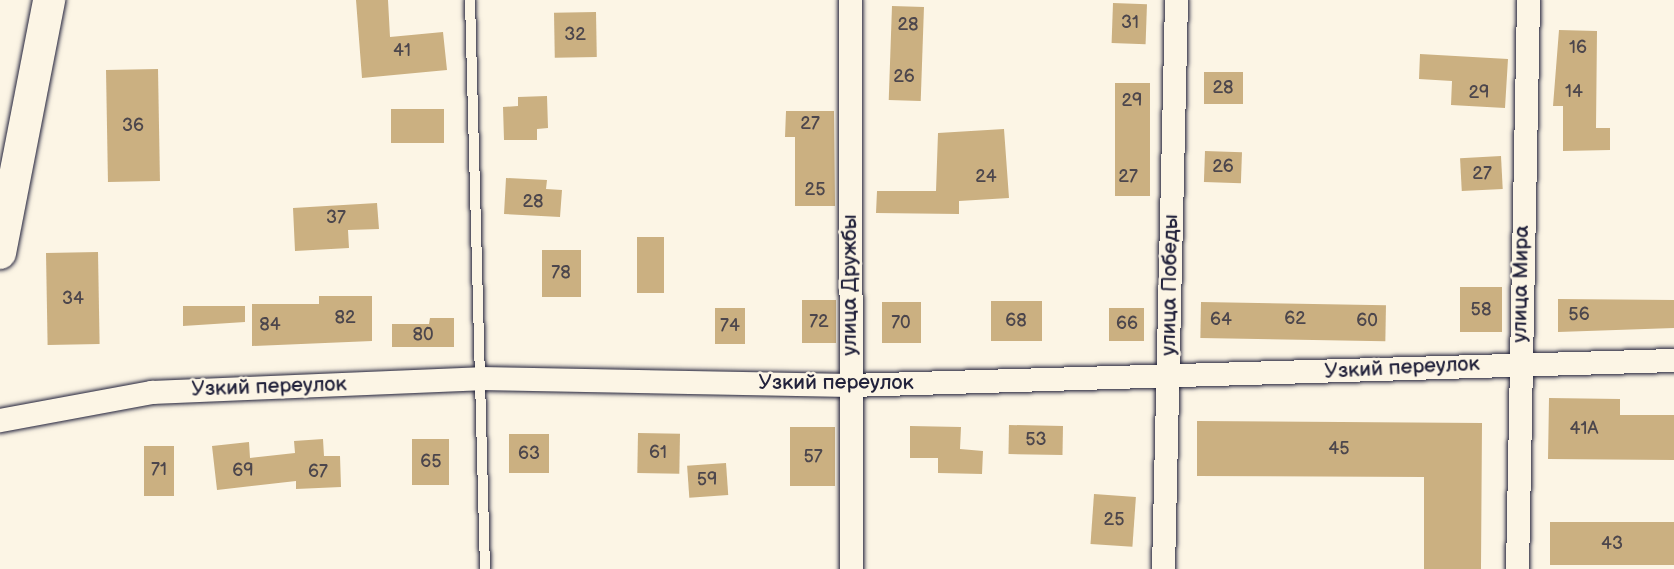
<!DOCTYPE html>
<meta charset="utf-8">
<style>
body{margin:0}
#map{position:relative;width:1674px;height:569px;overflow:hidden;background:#fcf5e5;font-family:"Balsamiq Sans",sans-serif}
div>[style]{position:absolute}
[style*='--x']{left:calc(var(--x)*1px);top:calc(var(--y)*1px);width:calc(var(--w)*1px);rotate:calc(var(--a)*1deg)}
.building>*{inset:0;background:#cbb081;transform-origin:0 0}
.roads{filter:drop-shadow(0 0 2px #22223b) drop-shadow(0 0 2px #22223b)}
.lane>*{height:10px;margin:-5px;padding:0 5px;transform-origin:5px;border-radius:5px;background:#fcf5e5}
.street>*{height:23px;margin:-11.5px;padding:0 11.5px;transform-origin:11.5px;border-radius:11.5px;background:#fcf5e5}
.secondary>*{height:32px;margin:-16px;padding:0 16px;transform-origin:16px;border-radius:16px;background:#fcf5e5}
span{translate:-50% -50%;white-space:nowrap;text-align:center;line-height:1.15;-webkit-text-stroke:5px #fcf5e5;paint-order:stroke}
.number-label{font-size:18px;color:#4c464c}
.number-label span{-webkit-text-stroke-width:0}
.street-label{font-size:21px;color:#22223b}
</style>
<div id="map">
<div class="building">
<div style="clip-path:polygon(356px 0,388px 0,390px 37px,443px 32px,447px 70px,362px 78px)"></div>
<div style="left:1113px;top:3px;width:34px;height:40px;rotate:2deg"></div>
<div style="left:892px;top:6px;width:32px;height:94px;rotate:2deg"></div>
<div style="left:596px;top:12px;width:45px;height:42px;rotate:89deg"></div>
<div style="clip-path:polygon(1559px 30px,1597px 31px,1596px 128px,1610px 128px,1610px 150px,1563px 151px,1563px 106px,1553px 106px)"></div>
<div style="clip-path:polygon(1420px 54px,1508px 59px,1505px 108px,1451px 105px,1452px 81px,1419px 79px)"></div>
<div style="left:158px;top:69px;width:112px;height:52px;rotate:89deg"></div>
<div style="left:1204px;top:72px;width:39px;height:32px"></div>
<div style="left:1115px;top:83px;width:35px;height:113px"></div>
<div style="clip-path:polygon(547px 96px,548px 128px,537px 129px,537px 140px,504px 140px,503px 107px,518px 106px,518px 97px)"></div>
<div style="left:391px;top:109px;width:53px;height:34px"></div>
<div style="clip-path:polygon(786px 111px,834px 111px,835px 206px,795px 206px,795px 137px,785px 137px)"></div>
<div style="clip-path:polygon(1004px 129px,1009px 198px,959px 201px,959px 214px,876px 213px,877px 191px,936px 191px,938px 133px)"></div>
<div style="left:1205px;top:151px;width:37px;height:31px;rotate:2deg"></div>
<div style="left:1501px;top:156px;width:33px;height:41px;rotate:87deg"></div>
<div style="clip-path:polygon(506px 178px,547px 180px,546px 189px,562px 190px,560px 217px,504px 214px)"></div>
<div style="clip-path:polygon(377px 203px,379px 229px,348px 230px,349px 248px,295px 251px,293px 208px)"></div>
<div style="left:637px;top:237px;width:27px;height:56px"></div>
<div style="left:542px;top:250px;width:39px;height:47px"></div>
<div style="left:98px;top:252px;width:92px;height:52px;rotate:89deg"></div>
<div style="left:1460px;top:287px;width:42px;height:45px"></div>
<div style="clip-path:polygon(319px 296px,372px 296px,372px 341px,252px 346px,252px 304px,319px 304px)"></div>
<div style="clip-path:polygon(1558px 299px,1674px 300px,1674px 328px,1558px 332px)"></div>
<div style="left:802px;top:300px;width:34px;height:43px"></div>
<div style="left:991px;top:301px;width:51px;height:40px"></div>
<div style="left:882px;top:302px;width:39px;height:41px"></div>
<div style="left:1201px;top:302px;width:185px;height:36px;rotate:1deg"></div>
<div style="clip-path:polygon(183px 306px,245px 306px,245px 322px,183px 326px)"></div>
<div style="left:715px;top:308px;width:30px;height:36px"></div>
<div style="left:1109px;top:308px;width:35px;height:33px"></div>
<div style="clip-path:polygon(430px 318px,454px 318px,454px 347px,392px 347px,392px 324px,429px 324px)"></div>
<div style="clip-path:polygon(1549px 398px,1620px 399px,1620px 415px,1674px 415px,1674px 460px,1548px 459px)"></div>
<div style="clip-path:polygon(1197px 421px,1482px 423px,1481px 569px,1424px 569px,1424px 477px,1197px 476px)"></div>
<div style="left:1009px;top:425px;width:54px;height:29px;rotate:1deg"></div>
<div style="clip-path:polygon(910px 426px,961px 427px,960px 449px,983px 451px,982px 474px,938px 473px,938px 458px,910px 458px)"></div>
<div style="left:790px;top:427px;width:45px;height:59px"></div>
<div style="left:638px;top:433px;width:42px;height:40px;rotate:1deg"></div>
<div style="left:549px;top:434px;width:39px;height:40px;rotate:90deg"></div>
<div style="clip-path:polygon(323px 439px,324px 456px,340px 456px,341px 487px,296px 489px,296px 481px,217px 490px,212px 446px,249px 442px,250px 458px,295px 453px,294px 441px)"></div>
<div style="left:412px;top:439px;width:37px;height:46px"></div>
<div style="left:144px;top:446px;width:30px;height:50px"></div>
<div style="left:726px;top:463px;width:32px;height:39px;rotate:86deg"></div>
<div style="left:1094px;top:494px;width:42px;height:50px;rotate:4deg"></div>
<div style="left:1550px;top:522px;width:124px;height:43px"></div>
</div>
<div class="roads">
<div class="lane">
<div style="--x:470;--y:0;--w:569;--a:88.49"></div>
</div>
<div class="street">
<div style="--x:850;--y:0;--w:569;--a:89.9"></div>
<div style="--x:0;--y:420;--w:154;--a:-10.5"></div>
<div style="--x:151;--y:392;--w:329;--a:-2.4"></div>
<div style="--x:480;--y:378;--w:370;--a:1.1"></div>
<div style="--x:850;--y:385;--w:824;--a:-1.74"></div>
<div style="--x:1163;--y:569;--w:569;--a:-88.69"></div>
<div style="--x:1517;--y:569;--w:569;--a:-88.89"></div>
</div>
<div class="secondary">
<div style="--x:0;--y:253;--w:258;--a:-79"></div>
</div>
</div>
<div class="number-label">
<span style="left:1130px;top:23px">31</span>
<span style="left:908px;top:25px">28</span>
<span style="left:575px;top:35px">32</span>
<span style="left:1578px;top:48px">16</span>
<span style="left:402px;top:51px">41</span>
<span style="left:904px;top:77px">26</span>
<span style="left:1223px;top:88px">28</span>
<span style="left:1574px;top:92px">14</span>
<span style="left:1479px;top:93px">29</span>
<span style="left:1132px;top:101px">29</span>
<span style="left:810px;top:124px">27</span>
<span style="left:133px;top:126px">36</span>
<span style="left:1223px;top:167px">26</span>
<span style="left:1482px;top:174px">27</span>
<span style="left:986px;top:177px">24</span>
<span style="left:1128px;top:177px">27</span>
<span style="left:815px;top:190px">25</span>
<span style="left:533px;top:202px">28</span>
<span style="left:336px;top:218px">37</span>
<span style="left:561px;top:273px">78</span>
<span style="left:73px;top:299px">34</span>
<span style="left:1481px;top:310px">58</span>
<span style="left:1579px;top:315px">56</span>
<span style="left:345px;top:318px">82</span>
<span style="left:1295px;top:319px">62</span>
<span style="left:1221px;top:320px">64</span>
<span style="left:1016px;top:321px">68</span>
<span style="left:1367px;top:321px">60</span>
<span style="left:819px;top:322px">72</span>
<span style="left:901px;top:323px">70</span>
<span style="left:1127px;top:324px">66</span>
<span style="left:270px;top:325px">84</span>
<span style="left:730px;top:326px">74</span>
<span style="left:423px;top:335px">80</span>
<span style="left:1584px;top:429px">41А</span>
<span style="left:1036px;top:440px">53</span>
<span style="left:1339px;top:449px">45</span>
<span style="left:658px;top:453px">61</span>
<span style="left:529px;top:454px">63</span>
<span style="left:813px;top:457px">57</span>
<span style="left:431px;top:462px">65</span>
<span style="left:159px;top:470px">71</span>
<span style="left:243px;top:471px">69</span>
<span style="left:318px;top:472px">67</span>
<span style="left:707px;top:480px">59</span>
<span style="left:1114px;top:520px">25</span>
<span style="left:1612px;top:544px">43</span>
</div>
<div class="street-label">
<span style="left:1521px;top:284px;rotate:-89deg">улица Мира</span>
<span style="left:850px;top:285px;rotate:-90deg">улица Дружбы</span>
<span style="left:1170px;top:285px;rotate:-89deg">улица Победы</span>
<span style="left:1402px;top:368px;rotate:-3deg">Узкий переулок</span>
<span style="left:836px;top:383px">Узкий переулок</span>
<span style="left:269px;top:387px;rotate:-2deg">Узкий переулок</span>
</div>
</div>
